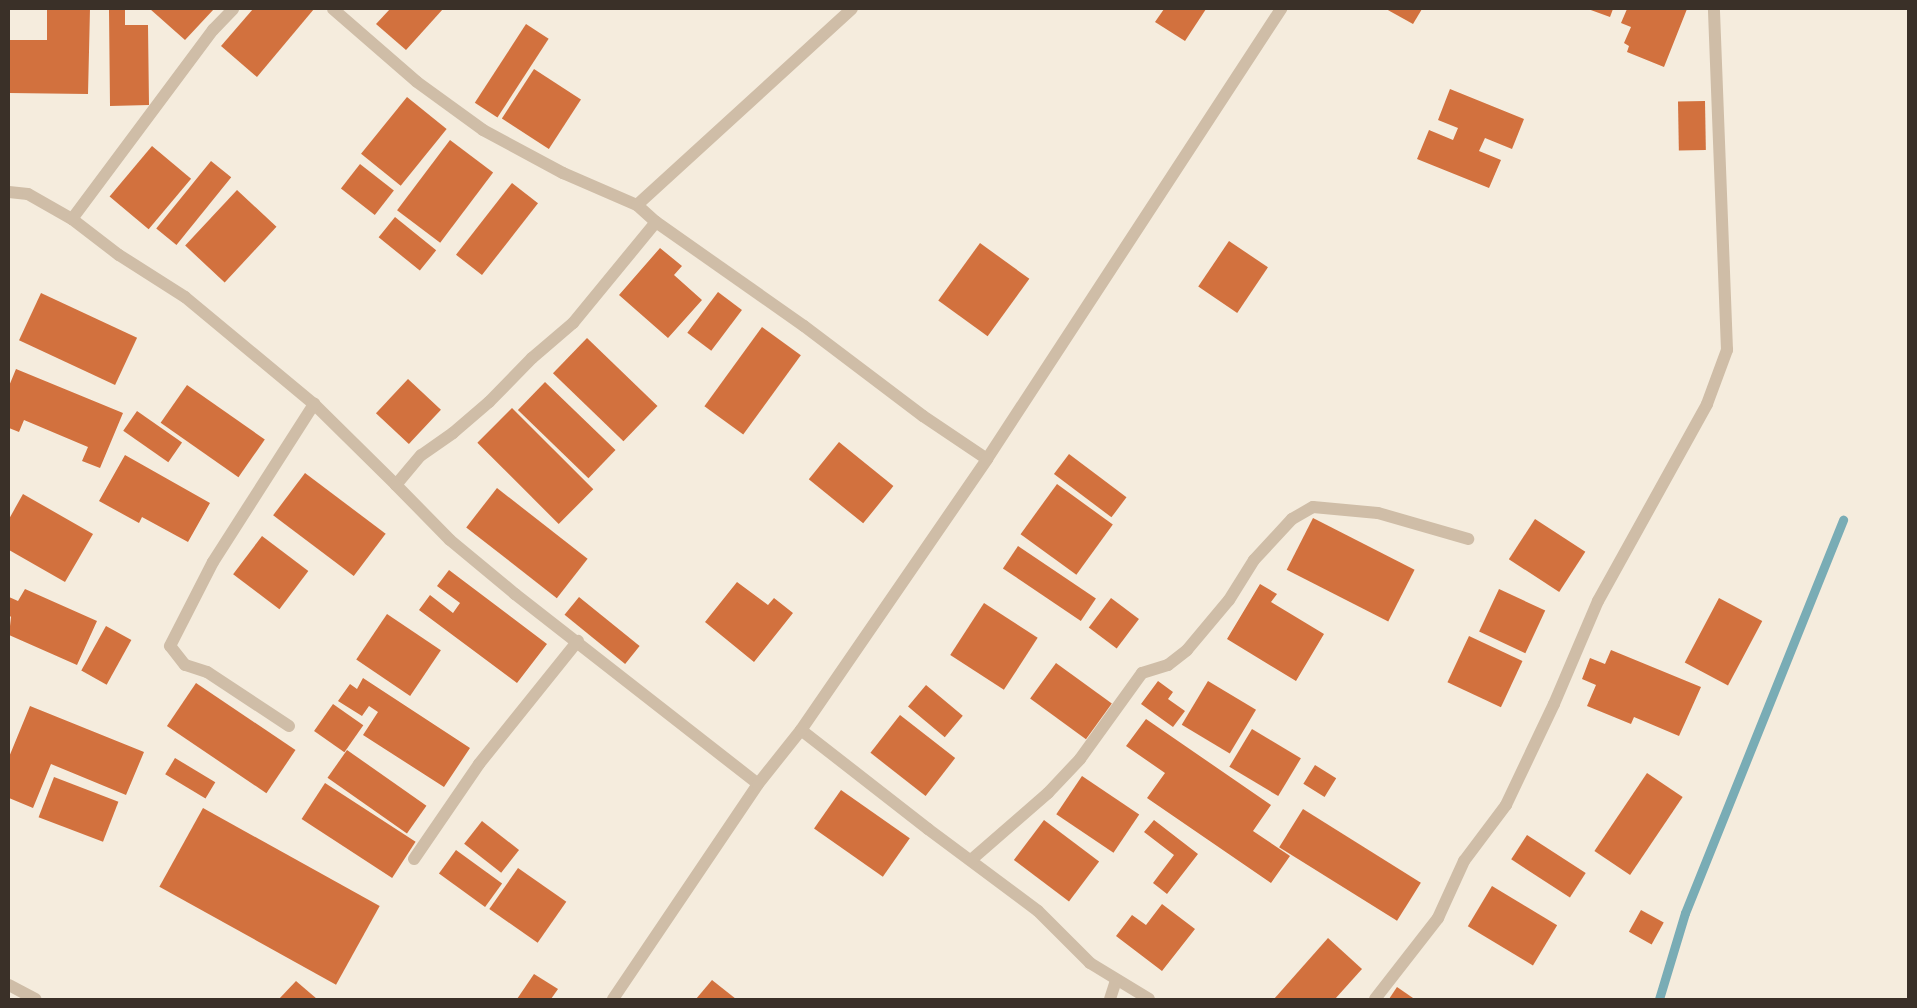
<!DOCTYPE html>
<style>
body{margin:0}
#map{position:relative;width:1917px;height:1008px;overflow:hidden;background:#f5ecdd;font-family:Mulish,sans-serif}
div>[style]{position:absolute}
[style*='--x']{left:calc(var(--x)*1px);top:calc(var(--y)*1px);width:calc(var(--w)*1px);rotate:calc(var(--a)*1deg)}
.stream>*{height:9px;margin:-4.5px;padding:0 4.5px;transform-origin:4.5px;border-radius:4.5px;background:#79acb5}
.building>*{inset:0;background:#d2713e;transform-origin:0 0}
.street>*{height:12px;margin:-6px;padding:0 6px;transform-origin:6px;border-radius:6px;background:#cfbda7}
span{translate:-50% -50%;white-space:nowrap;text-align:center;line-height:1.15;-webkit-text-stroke:4px #fcf5ea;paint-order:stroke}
.frame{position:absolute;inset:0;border:10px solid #3a3028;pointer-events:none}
</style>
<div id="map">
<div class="stream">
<div style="--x:1659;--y:999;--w:90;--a:-73.2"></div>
<div style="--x:1685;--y:913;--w:424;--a:-68.1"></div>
</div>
<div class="building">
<div style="clip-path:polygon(47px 9px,90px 9px,88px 94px,9px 93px,9px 40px,47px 40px)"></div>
<div style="clip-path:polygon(150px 9px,214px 9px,185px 40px)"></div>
<div style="clip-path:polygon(253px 9px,314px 9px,257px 77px,221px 46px)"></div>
<div style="clip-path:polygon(390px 9px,443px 9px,406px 50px,376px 24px)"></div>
<div style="clip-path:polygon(1164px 9px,1206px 9px,1185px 41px,1155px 22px)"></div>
<div style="clip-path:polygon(1386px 9px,1422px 9px,1413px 24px)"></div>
<div style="clip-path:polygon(1588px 9px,1613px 9px,1610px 17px)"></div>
<div style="clip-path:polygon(1627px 9px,1687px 9px,1664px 67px,1627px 52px,1629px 46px,1624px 43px,1631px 27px,1621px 23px)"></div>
<div style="clip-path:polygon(109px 10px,125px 10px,125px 25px,148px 25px,149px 105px,110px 106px)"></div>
<div style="left:526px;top:24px;width:27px;height:94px;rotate:33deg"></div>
<div style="left:534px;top:69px;width:56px;height:59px;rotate:33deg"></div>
<div style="clip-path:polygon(1450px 89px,1524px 119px,1512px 149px,1485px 138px,1479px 151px,1501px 160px,1489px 188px,1417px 159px,1429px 130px,1453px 140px,1458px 128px,1438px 120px)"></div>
<div style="left:407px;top:97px;width:51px;height:73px;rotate:39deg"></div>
<div style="left:1705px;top:101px;width:49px;height:27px;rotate:89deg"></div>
<div style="left:450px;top:140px;width:54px;height:88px;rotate:37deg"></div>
<div style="left:152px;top:146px;width:51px;height:66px;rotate:40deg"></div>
<div style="left:211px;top:161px;width:26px;height:87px;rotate:39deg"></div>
<div style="left:360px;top:164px;width:43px;height:31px;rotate:38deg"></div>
<div style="left:512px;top:183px;width:33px;height:91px;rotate:38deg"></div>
<div style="left:237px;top:190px;width:54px;height:76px;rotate:43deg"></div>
<div style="left:395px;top:217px;width:53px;height:26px;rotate:39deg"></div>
<div style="left:1229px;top:241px;width:47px;height:55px;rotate:34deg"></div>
<div style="left:980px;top:243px;width:61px;height:71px;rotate:36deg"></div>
<div style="clip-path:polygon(660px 248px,682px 266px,674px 275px,702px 300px,668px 338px,619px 295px)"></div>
<div style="left:718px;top:292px;width:30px;height:51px;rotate:37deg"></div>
<div style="left:41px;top:293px;width:106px;height:52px;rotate:25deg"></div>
<div style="left:762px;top:327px;width:48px;height:98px;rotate:36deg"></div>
<div style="left:587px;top:338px;width:98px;height:49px;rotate:44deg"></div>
<div style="clip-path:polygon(16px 369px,123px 413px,100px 468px,82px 461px,88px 447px,24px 420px,19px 432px,9px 428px,9px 386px)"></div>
<div style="left:408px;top:379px;width:45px;height:47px;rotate:43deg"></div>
<div style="left:545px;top:382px;width:98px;height:39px;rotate:44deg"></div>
<div style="left:187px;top:385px;width:95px;height:46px;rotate:35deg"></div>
<div style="left:512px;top:408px;width:115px;height:49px;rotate:45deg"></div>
<div style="left:137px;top:411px;width:55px;height:24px;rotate:35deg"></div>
<div style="left:839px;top:442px;width:70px;height:48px;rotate:39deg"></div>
<div style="left:1069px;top:454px;width:72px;height:25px;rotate:37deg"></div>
<div style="clip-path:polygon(125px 455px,210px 503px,188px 542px,142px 517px,139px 523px,99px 501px)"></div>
<div style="left:305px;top:473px;width:101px;height:53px;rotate:37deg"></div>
<div style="left:1057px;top:484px;width:69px;height:62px;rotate:36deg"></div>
<div style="left:497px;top:488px;width:115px;height:50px;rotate:38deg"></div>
<div style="clip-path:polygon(23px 494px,93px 534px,65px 582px,9px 550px,9px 519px)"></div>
<div style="left:1313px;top:518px;width:114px;height:58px;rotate:27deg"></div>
<div style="left:1535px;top:519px;width:60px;height:48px;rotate:33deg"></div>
<div style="left:262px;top:536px;width:58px;height:48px;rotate:37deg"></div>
<div style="left:1018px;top:546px;width:94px;height:27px;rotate:34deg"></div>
<div style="clip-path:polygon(449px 570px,547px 644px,517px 683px,419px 610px,430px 595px,453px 613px,460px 603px,437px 586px)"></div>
<div style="clip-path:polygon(737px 582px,768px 605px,774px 598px,793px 613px,754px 662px,705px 622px)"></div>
<div style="clip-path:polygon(1260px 584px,1277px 594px,1271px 602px,1324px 634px,1296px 681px,1227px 639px)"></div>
<div style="clip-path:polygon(25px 589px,97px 621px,77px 665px,9px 635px,11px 617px,9px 615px,9px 597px,18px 601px)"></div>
<div style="left:1499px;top:589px;width:51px;height:47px;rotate:25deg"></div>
<div style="left:579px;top:597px;width:78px;height:23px;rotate:39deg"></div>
<div style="left:1111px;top:598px;width:35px;height:37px;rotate:37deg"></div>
<div style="left:1719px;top:598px;width:49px;height:73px;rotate:28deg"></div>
<div style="left:984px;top:603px;width:64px;height:62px;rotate:33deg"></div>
<div style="left:387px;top:614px;width:65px;height:55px;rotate:34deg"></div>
<div style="left:106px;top:626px;width:29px;height:51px;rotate:29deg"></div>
<div style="left:1469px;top:636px;width:59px;height:51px;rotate:25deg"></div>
<div style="clip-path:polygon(1611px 650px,1701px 687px,1679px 736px,1634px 717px,1631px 724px,1587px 706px,1596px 685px,1582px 679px,1590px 658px,1605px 664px)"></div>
<div style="left:1056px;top:663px;width:69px;height:44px;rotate:36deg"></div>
<div style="clip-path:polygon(363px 678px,470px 748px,444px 787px,363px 735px,378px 712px,369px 706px,362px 716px,338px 701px,350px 684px,357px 689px)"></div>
<div style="clip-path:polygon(1158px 681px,1173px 692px,1168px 699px,1185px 711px,1173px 727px,1141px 704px)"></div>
<div style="left:1208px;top:681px;width:56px;height:51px;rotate:31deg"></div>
<div style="left:196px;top:683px;width:120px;height:52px;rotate:34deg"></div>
<div style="left:926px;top:685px;width:48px;height:28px;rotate:40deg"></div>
<div style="left:333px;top:704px;width:37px;height:33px;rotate:35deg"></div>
<div style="clip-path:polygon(30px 706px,144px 752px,126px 795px,51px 764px,33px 808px,9px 798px,9px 757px)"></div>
<div style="left:900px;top:715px;width:70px;height:48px;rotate:38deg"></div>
<div style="clip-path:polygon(1146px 719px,1271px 805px,1253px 831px,1290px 856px,1271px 883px,1147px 798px,1165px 773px,1126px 746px)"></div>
<div style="left:1252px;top:729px;width:57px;height:44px;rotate:31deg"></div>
<div style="left:347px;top:750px;width:97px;height:34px;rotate:35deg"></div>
<div style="left:175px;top:758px;width:47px;height:19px;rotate:31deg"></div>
<div style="left:1315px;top:765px;width:25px;height:22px;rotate:32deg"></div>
<div style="left:1647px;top:773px;width:43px;height:94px;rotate:34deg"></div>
<div style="left:1082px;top:776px;width:69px;height:46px;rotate:34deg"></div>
<div style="left:54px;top:777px;width:69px;height:43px;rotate:21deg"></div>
<div style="left:325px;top:783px;width:108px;height:43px;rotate:33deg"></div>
<div style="left:841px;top:790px;width:84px;height:47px;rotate:35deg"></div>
<div style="left:203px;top:808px;width:202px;height:90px;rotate:29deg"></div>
<div style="left:1303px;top:809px;width:139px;height:45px;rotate:32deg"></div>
<div style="left:1044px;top:820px;width:69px;height:50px;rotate:37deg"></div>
<div style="clip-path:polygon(1154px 820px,1198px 854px,1167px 894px,1153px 883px,1174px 855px,1144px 832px)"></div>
<div style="left:482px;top:821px;width:47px;height:29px;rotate:38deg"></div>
<div style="left:1527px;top:835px;width:70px;height:29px;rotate:33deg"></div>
<div style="left:456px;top:850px;width:57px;height:29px;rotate:36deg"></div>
<div style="left:518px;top:868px;width:59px;height:50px;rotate:35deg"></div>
<div style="left:1492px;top:886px;width:76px;height:47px;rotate:31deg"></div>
<div style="clip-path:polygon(1162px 904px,1195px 929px,1162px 971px,1116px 936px,1132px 915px,1146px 925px)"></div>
<div style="left:1641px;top:910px;width:26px;height:25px;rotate:29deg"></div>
<div style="clip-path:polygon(1328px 938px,1362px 969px,1335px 999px,1274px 999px)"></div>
<div style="clip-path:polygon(534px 974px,558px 989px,551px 999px,517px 999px)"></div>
<div style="clip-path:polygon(712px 980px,736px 999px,696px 999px)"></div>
<div style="clip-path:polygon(296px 981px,317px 999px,279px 999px)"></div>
<div style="clip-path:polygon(1397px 987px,1413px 998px,1411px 999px,1389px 999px)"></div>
</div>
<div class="street">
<div style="--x:333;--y:9;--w:111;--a:41"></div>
<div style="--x:417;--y:82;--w:82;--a:36"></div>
<div style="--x:483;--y:130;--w:91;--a:28.3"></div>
<div style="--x:563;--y:173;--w:81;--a:23.4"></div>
<div style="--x:637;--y:205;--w:25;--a:42"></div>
<div style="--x:656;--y:222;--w:181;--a:35.1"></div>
<div style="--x:804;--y:326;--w:149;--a:37.1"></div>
<div style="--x:923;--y:416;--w:77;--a:33.9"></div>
<div style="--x:9;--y:192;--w:19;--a:6"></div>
<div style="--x:28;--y:194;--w:51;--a:29.6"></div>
<div style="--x:72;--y:219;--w:59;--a:37.5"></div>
<div style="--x:119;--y:255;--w:78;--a:32.5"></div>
<div style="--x:185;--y:297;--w:168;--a:39.7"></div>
<div style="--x:314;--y:404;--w:115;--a:44.6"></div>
<div style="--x:637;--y:205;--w:291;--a:-42.4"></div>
<div style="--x:72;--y:219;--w:236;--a:-53.3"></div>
<div style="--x:213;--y:30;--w:29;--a:-46"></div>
<div style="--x:656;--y:222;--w:131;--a:129.4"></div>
<div style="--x:573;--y:323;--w:54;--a:139.5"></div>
<div style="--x:532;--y:358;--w:62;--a:134.3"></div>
<div style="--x:489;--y:402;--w:48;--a:139.3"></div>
<div style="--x:453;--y:433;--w:39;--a:145"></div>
<div style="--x:421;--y:455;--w:39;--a:130"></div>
<div style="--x:396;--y:485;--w:77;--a:45.5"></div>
<div style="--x:450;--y:540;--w:85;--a:39.7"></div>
<div style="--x:515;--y:594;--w:308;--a:38"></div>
<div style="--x:289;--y:726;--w:98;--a:-146.6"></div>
<div style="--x:207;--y:672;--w:23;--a:-162"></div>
<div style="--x:185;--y:665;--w:24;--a:-128"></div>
<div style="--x:170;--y:646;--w:94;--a:-62.9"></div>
<div style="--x:213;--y:562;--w:188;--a:-57.4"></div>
<div style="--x:801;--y:730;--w:161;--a:37.9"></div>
<div style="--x:928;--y:829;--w:137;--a:36.7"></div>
<div style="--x:1038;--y:911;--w:74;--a:45"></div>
<div style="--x:1090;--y:963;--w:69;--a:31.4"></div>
<div style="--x:414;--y:859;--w:115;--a:-55.6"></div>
<div style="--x:479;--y:764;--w:158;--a:-51.2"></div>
<div style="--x:971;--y:860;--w:102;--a:-41"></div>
<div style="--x:1048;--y:793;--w:47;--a:-46.7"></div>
<div style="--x:1080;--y:759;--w:106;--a:-54.2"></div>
<div style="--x:1142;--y:673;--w:27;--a:-17"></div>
<div style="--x:1168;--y:665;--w:24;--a:-38"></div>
<div style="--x:1187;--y:650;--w:65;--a:-50"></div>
<div style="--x:1229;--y:600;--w:47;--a:-58"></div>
<div style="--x:1254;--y:560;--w:56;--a:-47.2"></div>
<div style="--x:1292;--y:519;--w:24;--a:-30"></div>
<div style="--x:1313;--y:507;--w:65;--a:5.3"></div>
<div style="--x:1378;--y:513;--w:94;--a:16.1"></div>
<div style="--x:9;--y:985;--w:30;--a:28"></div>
<div style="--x:613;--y:999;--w:259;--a:-56"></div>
<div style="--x:758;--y:784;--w:69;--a:-51.5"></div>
<div style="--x:801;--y:730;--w:329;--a:-55.5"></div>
<div style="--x:987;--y:459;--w:538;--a:-56.84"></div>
<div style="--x:1110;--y:999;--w:20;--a:-72"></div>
<div style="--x:1375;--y:999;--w:103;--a:-52.1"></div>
<div style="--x:1438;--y:918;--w:63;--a:-65.5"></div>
<div style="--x:1464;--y:861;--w:70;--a:-53.1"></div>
<div style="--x:1506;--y:805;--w:112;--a:-64.6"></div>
<div style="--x:1554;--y:704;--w:112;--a:-66.9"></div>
<div style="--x:1598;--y:601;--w:225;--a:-61"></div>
<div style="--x:1707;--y:404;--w:58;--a:-69.7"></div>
<div style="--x:1727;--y:350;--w:341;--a:-92.2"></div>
</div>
<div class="frame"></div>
</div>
